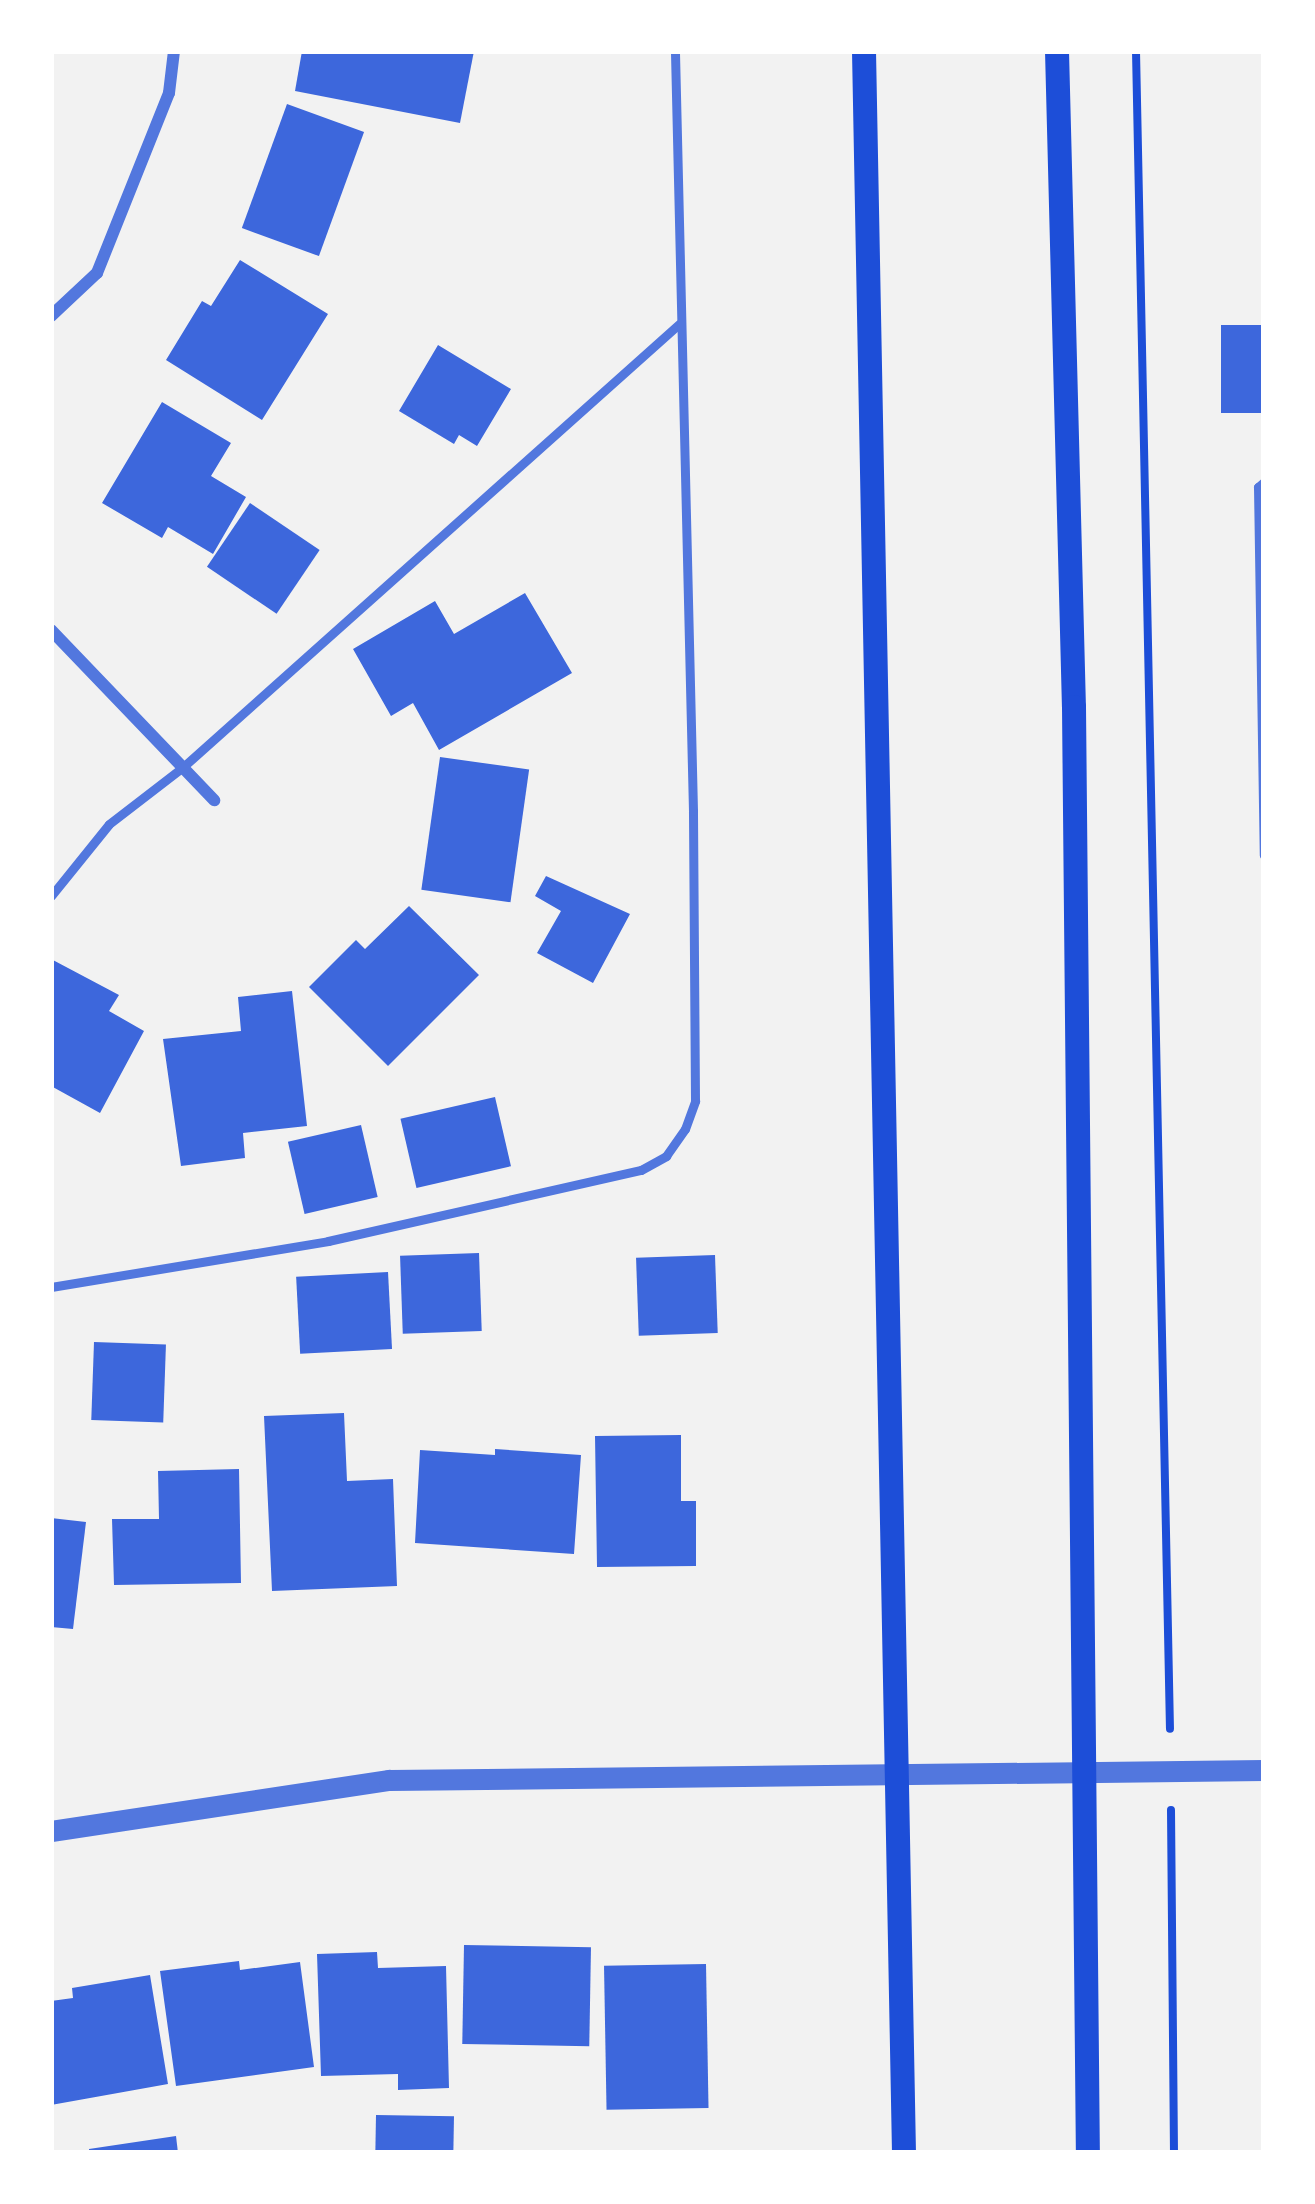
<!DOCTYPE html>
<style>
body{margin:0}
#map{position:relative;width:1315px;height:2204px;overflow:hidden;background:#f2f2f2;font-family:"Archivo Narrow",sans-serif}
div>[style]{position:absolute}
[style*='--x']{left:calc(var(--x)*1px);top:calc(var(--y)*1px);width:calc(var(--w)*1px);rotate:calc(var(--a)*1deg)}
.building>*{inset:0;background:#3d67dc;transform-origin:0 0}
.path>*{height:8px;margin:-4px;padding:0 4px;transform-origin:4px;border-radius:4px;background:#1d4ed8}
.service>*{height:9px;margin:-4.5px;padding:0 4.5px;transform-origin:4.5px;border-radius:4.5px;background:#5277de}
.minor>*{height:12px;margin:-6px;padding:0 6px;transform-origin:6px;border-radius:6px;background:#5277de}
.tertiary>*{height:21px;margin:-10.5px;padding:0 10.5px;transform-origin:10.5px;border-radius:10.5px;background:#5277de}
.secondary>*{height:24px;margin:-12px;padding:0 12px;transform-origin:12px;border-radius:12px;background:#1d4ed8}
span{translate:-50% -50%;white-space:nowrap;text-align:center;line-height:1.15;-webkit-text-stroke:10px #fff;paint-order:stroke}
.frame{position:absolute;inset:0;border:54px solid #fff;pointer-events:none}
</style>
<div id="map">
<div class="building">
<div style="clip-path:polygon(302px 51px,474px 51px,460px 123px,295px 91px)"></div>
<div style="left:287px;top:104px;width:82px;height:132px;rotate:20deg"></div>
<div style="clip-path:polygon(240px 260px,328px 314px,262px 420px,166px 360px,202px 301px,211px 306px)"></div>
<div style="left:1221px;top:325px;width:43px;height:88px"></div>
<div style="clip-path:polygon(438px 345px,511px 389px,477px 446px,459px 435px,454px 444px,399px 411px)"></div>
<div style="clip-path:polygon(162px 402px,231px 443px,211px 476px,246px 497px,213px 554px,168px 527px,162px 538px,102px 503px)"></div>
<div style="left:250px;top:503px;width:84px;height:77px;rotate:34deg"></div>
<div style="clip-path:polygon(525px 593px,572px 673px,439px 750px,413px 703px,391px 716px,353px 649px,435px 601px,454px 634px)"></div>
<div style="left:440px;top:757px;width:90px;height:134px;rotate:8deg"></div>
<div style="clip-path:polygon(546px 876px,630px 914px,593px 983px,537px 953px,561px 911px,535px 896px)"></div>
<div style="clip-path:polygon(409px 906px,479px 975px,388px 1066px,309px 987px,356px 940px,365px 949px)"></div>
<div style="clip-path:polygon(51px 959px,119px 995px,109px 1011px,144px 1031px,100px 1113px,51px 1086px)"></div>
<div style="clip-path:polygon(292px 991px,307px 1126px,243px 1133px,245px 1158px,181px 1166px,163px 1039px,241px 1031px,238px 997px)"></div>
<div style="left:495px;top:1097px;width:71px;height:97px;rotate:77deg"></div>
<div style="left:361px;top:1125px;width:74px;height:75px;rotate:77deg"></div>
<div style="left:479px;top:1253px;width:78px;height:79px;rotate:88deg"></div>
<div style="left:715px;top:1255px;width:78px;height:79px;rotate:88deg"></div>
<div style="left:388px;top:1272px;width:77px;height:92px;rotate:87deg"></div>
<div style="left:94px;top:1342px;width:72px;height:78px;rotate:2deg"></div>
<div style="clip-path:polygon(344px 1413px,347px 1481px,393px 1479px,397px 1586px,272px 1591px,264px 1416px)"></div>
<div style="clip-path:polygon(681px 1435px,681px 1501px,696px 1501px,696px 1566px,597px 1567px,595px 1436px)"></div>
<div style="clip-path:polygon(495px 1449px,581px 1455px,574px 1554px,415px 1543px,420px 1450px,495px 1455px)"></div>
<div style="clip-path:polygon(239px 1469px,241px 1583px,114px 1585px,112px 1519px,159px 1519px,158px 1471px)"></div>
<div style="clip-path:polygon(51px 1518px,86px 1522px,73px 1629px,51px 1627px)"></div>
<div style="left:464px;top:1945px;width:127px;height:99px;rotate:1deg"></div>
<div style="clip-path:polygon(377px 1952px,378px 1968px,446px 1966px,449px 2088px,398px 2090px,398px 2074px,321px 2076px,317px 1954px)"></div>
<div style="clip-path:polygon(239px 1961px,240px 1970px,300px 1962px,314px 2067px,176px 2086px,160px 1971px)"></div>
<div style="left:706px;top:1964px;width:144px;height:102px;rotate:89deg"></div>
<div style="clip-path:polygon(150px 1975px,168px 2084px,51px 2105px,51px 2001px,73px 1998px,72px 1988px)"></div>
<div style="left:376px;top:2115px;width:78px;height:38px;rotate:1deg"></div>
<div style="clip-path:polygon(176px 2136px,178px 2153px,89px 2153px,89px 2149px)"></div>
</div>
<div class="path">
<div style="--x:1136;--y:51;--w:1678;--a:88.84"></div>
<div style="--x:1171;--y:1810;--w:343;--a:89.5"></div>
</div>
<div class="service">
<div style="--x:1264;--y:482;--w:8;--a:140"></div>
<div style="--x:1258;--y:487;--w:368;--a:89.1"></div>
<div style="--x:51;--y:896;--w:92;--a:-51.1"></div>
<div style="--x:109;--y:824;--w:93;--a:-37.6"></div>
<div style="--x:183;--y:767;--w:665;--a:-41.77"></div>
<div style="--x:51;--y:1287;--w:281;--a:-9.4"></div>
<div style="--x:328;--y:1241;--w:321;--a:-12.8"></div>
<div style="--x:641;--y:1170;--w:29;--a:-29"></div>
<div style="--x:666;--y:1156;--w:33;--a:-55"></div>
<div style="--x:685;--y:1129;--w:30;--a:-70"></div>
<div style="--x:695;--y:1101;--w:290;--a:-90.4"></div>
<div style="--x:693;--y:811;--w:760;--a:-91.36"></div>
</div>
<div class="minor">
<div style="--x:51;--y:316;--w:63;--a:-43.1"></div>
<div style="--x:97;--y:273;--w:194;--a:-68.2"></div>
<div style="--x:169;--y:93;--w:42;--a:-83.2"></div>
<div style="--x:51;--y:630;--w:236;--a:46.2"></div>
</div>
<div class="tertiary">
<div style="--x:51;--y:1831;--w:342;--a:-8.6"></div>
<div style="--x:389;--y:1780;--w:875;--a:-0.65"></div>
</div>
<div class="secondary">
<div style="--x:864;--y:51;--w:2102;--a:88.91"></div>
<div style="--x:1057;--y:51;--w:656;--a:88.52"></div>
<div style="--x:1074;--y:707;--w:1446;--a:89.45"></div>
</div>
<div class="frame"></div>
</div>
